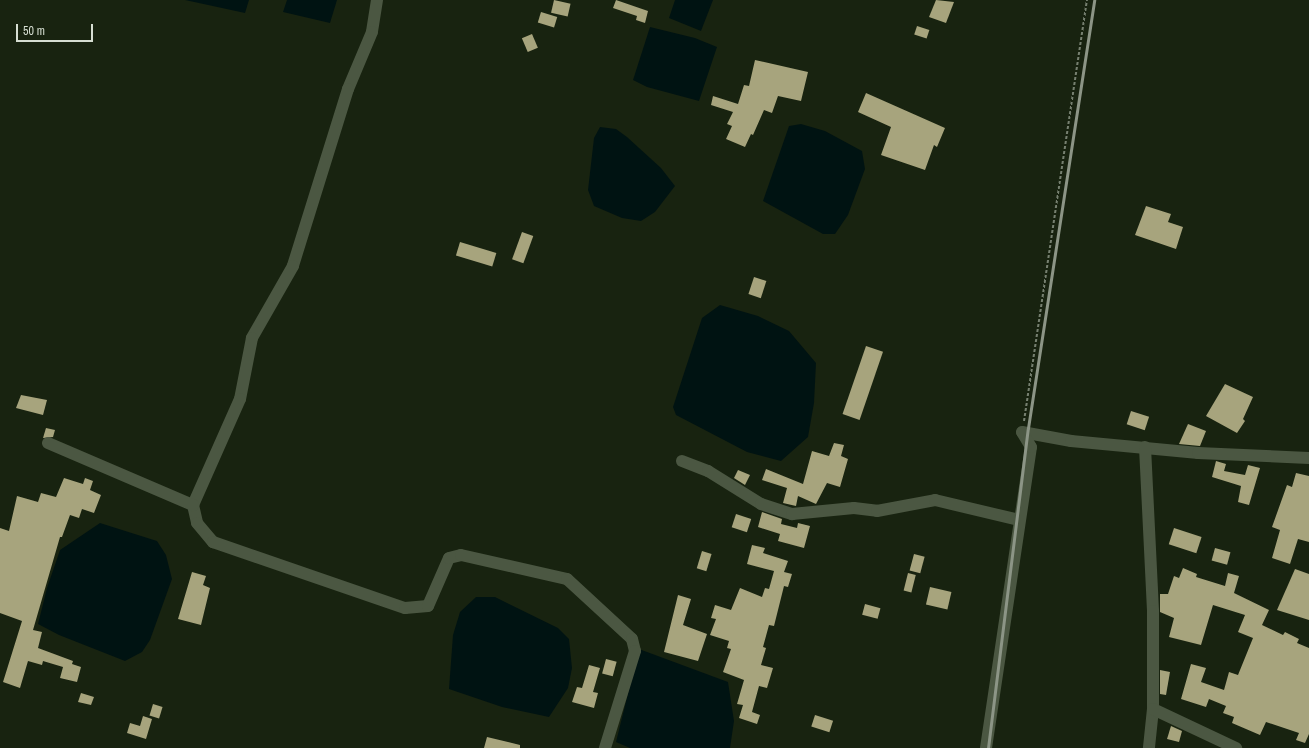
<!DOCTYPE html>
<style>
body{margin:0}
#map{position:relative;width:1309px;height:748px;overflow:hidden;background:#182310;font-family:"Archivo Narrow",sans-serif}
div>[style]{position:absolute}
[style*='--x']{left:calc(var(--x)*1px);top:calc(var(--y)*1px);width:calc(var(--w)*1px);rotate:calc(var(--a)*1deg)}
.water>*{inset:0;background:#001312}
.building>*{inset:0;background:#a7a47d;transform-origin:0 0}
.path>*{height:2px;margin-top:-1px;transform-origin:0;background:repeating-linear-gradient(90deg,#768070 0 3px,transparent 0 5px)}
.minor>*{height:12px;margin:-6px;padding:0 6px;transform-origin:6px;border-radius:6px;background:#4b5742}
.rail>*{height:3px;margin:-1.5px;padding:0 1.5px;transform-origin:1.5px;border-radius:1.5px;background:#8c9586}
span{translate:-50% -50%;white-space:nowrap;text-align:center;line-height:1.15;-webkit-text-stroke:4px #182310;paint-order:stroke}
.scale{position:absolute;left:16px;top:24px;width:77px;height:18px;box-sizing:border-box;border:2px solid #d6ded2;border-top:0;padding-left:5px;font-size:12px;line-height:14px;white-space:nowrap;color:#d6ded2;-webkit-text-stroke:3px #182310;paint-order:stroke}
</style>
<div id="map">
<div class="water">
<div style="clip-path:polygon(185px 0,249px 0,245px 13px)"></div>
<div style="clip-path:polygon(287px 0,337px 0,330px 23px,283px 12px)"></div>
<div style="clip-path:polygon(675px 0,713px 0,701px 31px,669px 18px)"></div>
<div style="clip-path:polygon(650px 27px,695px 38px,717px 47px,699px 101px,647px 87px,633px 80px)"></div>
<div style="clip-path:polygon(801px 124px,825px 131px,862px 151px,865px 169px,848px 215px,835px 234px,823px 234px,763px 201px,789px 126px)"></div>
<div style="clip-path:polygon(600px 127px,616px 129px,627px 137px,661px 168px,675px 186px,655px 212px,641px 221px,622px 218px,594px 206px,588px 190px,594px 138px)"></div>
<div style="clip-path:polygon(720px 305px,758px 316px,789px 331px,816px 363px,814px 403px,808px 437px,781px 461px,747px 452px,676px 415px,673px 407px,702px 318px)"></div>
<div style="clip-path:polygon(100px 523px,157px 541px,166px 555px,172px 579px,150px 640px,142px 652px,125px 661px,59px 635px,38px 624px,47px 588px,60px 550px)"></div>
<div style="clip-path:polygon(476px 597px,495px 597px,558px 628px,569px 639px,572px 668px,568px 688px,549px 717px,502px 707px,449px 689px,453px 635px,460px 612px)"></div>
<div style="clip-path:polygon(639px 649px,728px 682px,734px 721px,730px 748px,630px 748px,616px 742px)"></div>
</div>
<div class="building">
<div style="left:554px;top:0;width:17px;height:13px;rotate:13deg"></div>
<div style="clip-path:polygon(616px 0,648px 11px,645px 23px,636px 20px,637px 16px,613px 8px)"></div>
<div style="clip-path:polygon(936px 0,954px 2px,946px 23px,929px 17px)"></div>
<div style="left:541px;top:12px;width:17px;height:11px;rotate:17deg"></div>
<div style="left:917px;top:26px;width:13px;height:9px;rotate:18deg"></div>
<div style="left:532px;top:34px;width:15px;height:11px;rotate:67deg"></div>
<div style="clip-path:polygon(755px 60px,808px 72px,801px 101px,778px 96px,772px 113px,764px 110px,753px 135px,751px 134px,745px 147px,726px 139px,732px 126px,727px 124px,733px 112px,711px 105px,713px 96px,738px 104px,744px 85px,749px 86px)"></div>
<div style="clip-path:polygon(866px 93px,945px 128px,937px 147px,934px 145px,925px 170px,881px 155px,891px 127px,858px 112px)"></div>
<div style="clip-path:polygon(1146px 206px,1171px 214px,1168px 222px,1183px 227px,1176px 249px,1135px 235px)"></div>
<div style="left:522px;top:232px;width:12px;height:29px;rotate:20deg"></div>
<div style="left:460px;top:242px;width:38px;height:14px;rotate:17deg"></div>
<div style="left:754px;top:277px;width:13px;height:18px;rotate:18deg"></div>
<div style="left:866px;top:346px;width:18px;height:72px;rotate:19deg"></div>
<div style="clip-path:polygon(1225px 384px,1253px 397px,1243px 419px,1245px 421px,1237px 433px,1206px 416px)"></div>
<div style="clip-path:polygon(21px 395px,47px 400px,43px 415px,16px 408px)"></div>
<div style="left:1131px;top:411px;width:19px;height:14px;rotate:18deg"></div>
<div style="clip-path:polygon(1188px 424px,1206px 431px,1200px 446px,1179px 444px)"></div>
<div style="clip-path:polygon(46px 428px,55px 430px,53px 437px,43px 438px)"></div>
<div style="clip-path:polygon(834px 443px,844px 445px,841px 456px,848px 459px,840px 487px,827px 483px,816px 504px,798px 496px,796px 506px,783px 503px,787px 488px,762px 480px,766px 469px,803px 484px,812px 451px,829px 456px)"></div>
<div style="clip-path:polygon(1216px 461px,1226px 464px,1224px 471px,1245px 475px,1248px 465px,1260px 468px,1249px 505px,1238px 502px,1241px 486px,1212px 477px)"></div>
<div style="clip-path:polygon(738px 470px,750px 475px,745px 485px,734px 478px)"></div>
<div style="clip-path:polygon(1296px 473px,1309px 476px,1309px 542px,1298px 539px,1290px 564px,1272px 558px,1280px 530px,1272px 527px,1287px 485px,1292px 487px)"></div>
<div style="clip-path:polygon(64px 478px,83px 484px,85px 478px,93px 481px,90px 490px,101px 495px,94px 513px,82px 509px,79px 518px,70px 515px,62px 537px,60px 537px,33px 630px,42px 632px,38px 648px,73px 661px,72px 664px,81px 667px,77px 682px,60px 678px,63px 667px,43px 661px,42px 665px,28px 661px,20px 688px,3px 682px,22px 621px,0 613px,0 528px,9px 531px,17px 496px,38px 502px,41px 493px,56px 497px)"></div>
<div style="clip-path:polygon(762px 512px,782px 519px,781px 524px,797px 528px,798px 523px,810px 526px,804px 548px,778px 541px,780px 534px,758px 527px)"></div>
<div style="left:736px;top:514px;width:16px;height:14px;rotate:18deg"></div>
<div style="left:1174px;top:528px;width:29px;height:17px;rotate:18deg"></div>
<div style="clip-path:polygon(752px 545px,765px 548px,763px 553px,788px 561px,784px 572px,792px 574px,788px 587px,784px 586px,774px 626px,769px 625px,763px 647px,766px 648px,761px 665px,773px 668px,767px 688px,759px 686px,752px 712px,760px 715px,757px 724px,739px 718px,743px 705px,737px 704px,744px 680px,723px 672px,731px 649px,727px 648px,729px 641px,710px 635px,716px 619px,711px 618px,715px 605px,731px 610px,740px 588px,762px 597px,765px 588px,769px 589px,774px 571px,747px 564px)"></div>
<div style="left:1215px;top:548px;width:16px;height:13px;rotate:15deg"></div>
<div style="left:702px;top:551px;width:10px;height:18px;rotate:17deg"></div>
<div style="left:914px;top:554px;width:11px;height:17px;rotate:15deg"></div>
<div style="clip-path:polygon(1183px 568px,1197px 574px,1196px 577px,1225px 586px,1228px 573px,1239px 576px,1234px 593px,1269px 610px,1262px 625px,1283px 635px,1285px 632px,1299px 639px,1297px 643px,1309px 648px,1309px 734px,1305px 743px,1296px 740px,1299px 733px,1266px 722px,1260px 735px,1232px 723px,1234px 717px,1223px 713px,1226px 706px,1209px 699px,1206px 707px,1181px 699px,1191px 664px,1206px 668px,1201px 682px,1224px 690px,1229px 672px,1238px 675px,1253px 638px,1238px 632px,1245px 615px,1213px 605px,1201px 645px,1169px 637px,1174px 618px,1160px 612px,1160px 594px,1168px 594px,1174px 576px,1179px 578px)"></div>
<div style="clip-path:polygon(1295px 569px,1309px 574px,1309px 620px,1277px 610px)"></div>
<div style="clip-path:polygon(192px 572px,206px 576px,203px 585px,210px 588px,201px 625px,178px 619px)"></div>
<div style="left:908px;top:573px;width:8px;height:18px;rotate:14deg"></div>
<div style="left:930px;top:587px;width:22px;height:18px;rotate:13deg"></div>
<div style="clip-path:polygon(678px 595px,691px 599px,683px 625px,707px 634px,698px 661px,664px 652px)"></div>
<div style="left:865px;top:604px;width:16px;height:11px;rotate:15deg"></div>
<div style="left:606px;top:659px;width:11px;height:15px;rotate:15deg"></div>
<div style="clip-path:polygon(589px 665px,600px 668px,593px 692px,598px 693px,594px 708px,572px 702px,577px 687px,582px 688px)"></div>
<div style="clip-path:polygon(1160px 670px,1170px 672px,1166px 695px,1160px 694px)"></div>
<div style="clip-path:polygon(81px 693px,94px 697px,91px 705px,78px 702px)"></div>
<div style="left:153px;top:704px;width:10px;height:12px;rotate:17deg"></div>
<div style="left:815px;top:715px;width:19px;height:12px;rotate:18deg"></div>
<div style="clip-path:polygon(143px 716px,152px 719px,146px 739px,127px 733px,130px 723px,140px 726px)"></div>
<div style="clip-path:polygon(1171px 726px,1182px 731px,1179px 742px,1167px 739px)"></div>
<div style="clip-path:polygon(487px 737px,520px 745px,520px 748px,484px 748px)"></div>
</div>
<div class="path">
<div style="--x:1024;--y:421;--w:426;--a:-81.5"></div>
</div>
<div class="minor">
<div style="--x:377;--y:0;--w:32;--a:99"></div>
<div style="--x:372;--y:32;--w:62;--a:112.8"></div>
<div style="--x:348;--y:89;--w:185;--a:107.3"></div>
<div style="--x:293;--y:266;--w:83;--a:119.7"></div>
<div style="--x:252;--y:338;--w:62;--a:101.1"></div>
<div style="--x:240;--y:399;--w:116;--a:113.9"></div>
<div style="--x:193;--y:505;--w:18;--a:77"></div>
<div style="--x:197;--y:523;--w:25;--a:50"></div>
<div style="--x:213;--y:542;--w:203;--a:19"></div>
<div style="--x:405;--y:608;--w:23;--a:-5"></div>
<div style="--x:428;--y:606;--w:52;--a:-66.4"></div>
<div style="--x:449;--y:558;--w:12;--a:-14"></div>
<div style="--x:461;--y:555;--w:109;--a:12.8"></div>
<div style="--x:567;--y:579;--w:88;--a:42.7"></div>
<div style="--x:632;--y:639;--w:12;--a:76"></div>
<div style="--x:635;--y:651;--w:102;--a:107.2"></div>
<div style="--x:1022;--y:432;--w:50;--a:10.4"></div>
<div style="--x:1071;--y:441;--w:128;--a:5.4"></div>
<div style="--x:1198;--y:453;--w:111;--a:2.6"></div>
<div style="--x:48;--y:443;--w:158;--a:23.2"></div>
<div style="--x:1145;--y:447;--w:164;--a:87.2"></div>
<div style="--x:1153;--y:611;--w:98;--a:90"></div>
<div style="--x:1153;--y:709;--w:39;--a:96"></div>
<div style="--x:682;--y:461;--w:28;--a:21"></div>
<div style="--x:708;--y:471;--w:62;--a:31.9"></div>
<div style="--x:761;--y:504;--w:33;--a:18"></div>
<div style="--x:792;--y:514;--w:62;--a:-5.5"></div>
<div style="--x:854;--y:508;--w:23;--a:7"></div>
<div style="--x:877;--y:511;--w:59;--a:-10.7"></div>
<div style="--x:935;--y:500;--w:86;--a:13.4"></div>
<div style="--x:1153;--y:709;--w:92;--a:25.2"></div>
<div style="--x:986;--y:748;--w:304;--a:-81.5"></div>
<div style="--x:1031;--y:447;--w:17;--a:-121"></div>
</div>
<div class="rail">
<div style="--x:988;--y:748;--w:322;--a:-82.9"></div>
<div style="--x:1028;--y:428;--w:433;--a:-81.2"></div>
</div>
<div class="scale">50 m</div>
</div>
